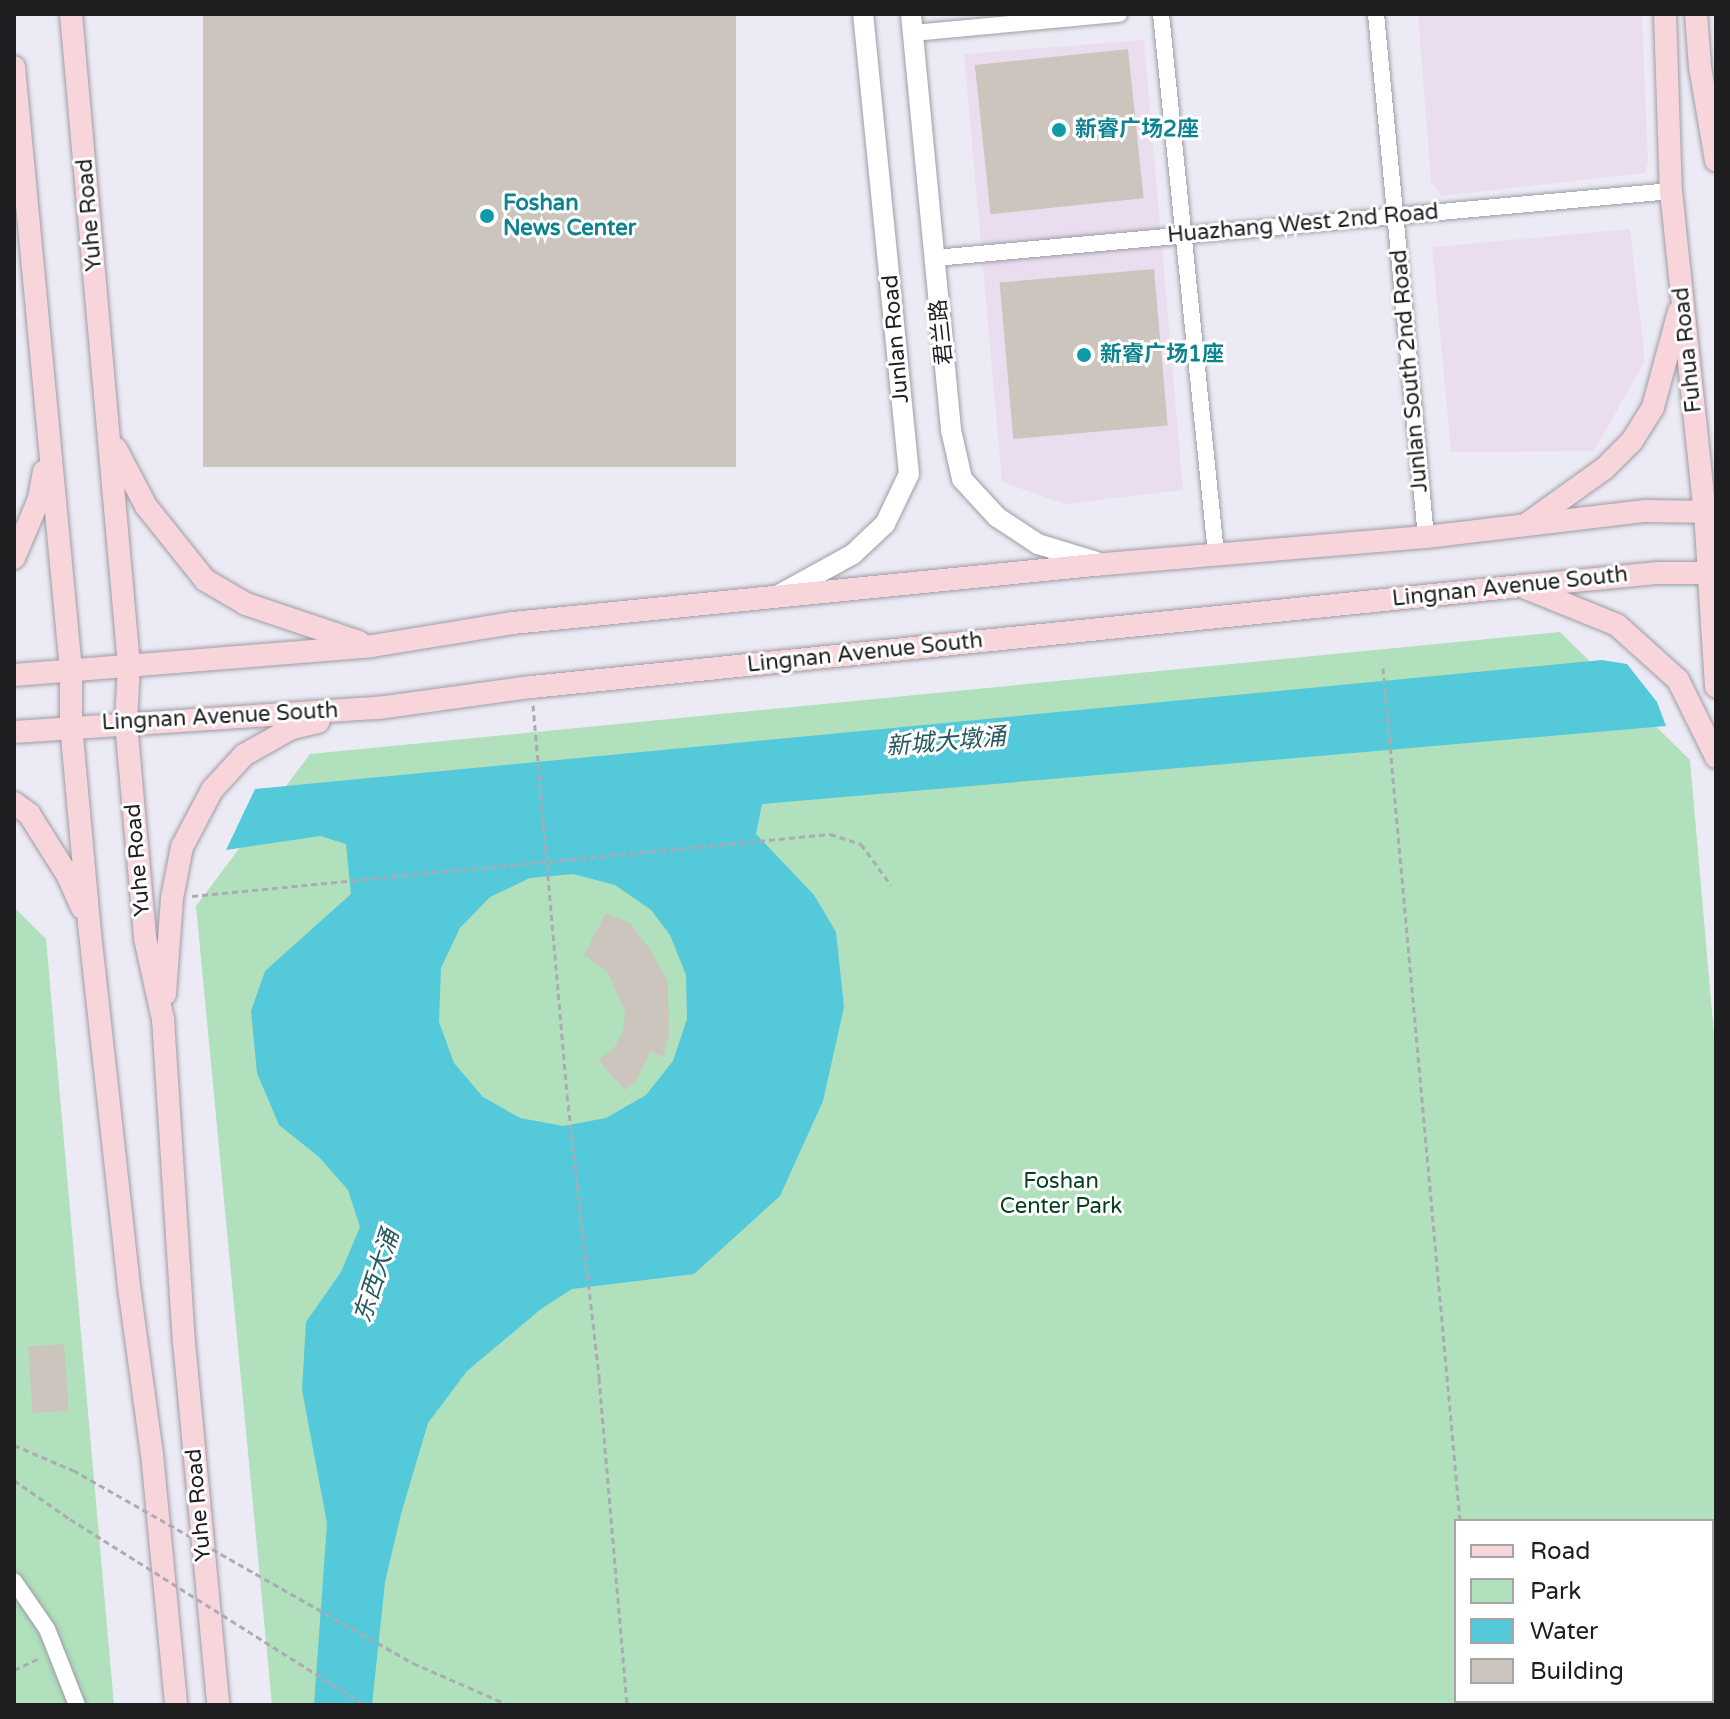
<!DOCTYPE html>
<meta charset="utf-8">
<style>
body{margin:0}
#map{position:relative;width:1730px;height:1719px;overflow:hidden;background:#ecebf5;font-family:"Varela Round","Noto Sans SC",sans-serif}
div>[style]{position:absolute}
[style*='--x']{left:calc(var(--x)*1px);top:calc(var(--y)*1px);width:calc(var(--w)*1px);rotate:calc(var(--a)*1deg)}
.commercial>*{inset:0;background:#ebddf0}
.green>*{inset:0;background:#b0e0bc}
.water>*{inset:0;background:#54c9da}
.building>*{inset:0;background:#ccc5be;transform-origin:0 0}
.path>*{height:3px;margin-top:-1.5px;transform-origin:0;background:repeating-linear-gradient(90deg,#ababb3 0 6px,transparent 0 10px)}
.roads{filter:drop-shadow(0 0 2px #9d9da5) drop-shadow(0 0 2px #9d9da5)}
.minor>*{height:16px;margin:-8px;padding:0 8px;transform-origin:8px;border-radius:8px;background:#fff}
.tertiary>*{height:20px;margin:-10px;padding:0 10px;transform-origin:10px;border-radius:10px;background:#fff}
.secondary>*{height:22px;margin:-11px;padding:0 11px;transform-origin:11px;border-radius:11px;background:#f8d4db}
.path-bridge>*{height:3px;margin-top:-1.5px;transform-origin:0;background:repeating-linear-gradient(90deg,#ababb3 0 6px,transparent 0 10px)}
.dots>*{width:22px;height:22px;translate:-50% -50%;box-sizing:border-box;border:4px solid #fff;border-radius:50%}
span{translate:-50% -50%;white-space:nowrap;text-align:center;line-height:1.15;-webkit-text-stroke:6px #fff;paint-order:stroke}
.culture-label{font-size:22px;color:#0d838f;font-weight:700}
.left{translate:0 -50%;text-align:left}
.street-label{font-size:22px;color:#1e1e21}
.park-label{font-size:22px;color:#074220}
.water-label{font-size:24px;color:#275961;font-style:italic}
.frame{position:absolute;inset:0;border:16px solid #1e1e21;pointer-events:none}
.legend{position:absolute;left:1454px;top:1519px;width:260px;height:184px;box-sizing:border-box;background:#fff;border:2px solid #a5a5a6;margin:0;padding:10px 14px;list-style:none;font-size:24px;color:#1e1e21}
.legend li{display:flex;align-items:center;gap:16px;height:40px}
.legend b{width:40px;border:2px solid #a5a5a6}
</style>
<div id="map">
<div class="commercial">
<div style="clip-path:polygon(1418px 14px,1642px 14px,1648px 161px,1645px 173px,1442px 196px,1431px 182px)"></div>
<div style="clip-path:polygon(1144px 40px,1183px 490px,1065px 504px,1002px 482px,964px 54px)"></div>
<div style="clip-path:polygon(1630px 229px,1645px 361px,1594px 451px,1451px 452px,1432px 247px)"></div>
</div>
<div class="green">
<div style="clip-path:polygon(evenodd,1560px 632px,1690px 760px,1716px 1058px,1716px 1705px,272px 1705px,196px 906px,310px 754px,1560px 632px,1456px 1521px,1712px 1521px,1712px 1701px,1456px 1701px,1456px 1521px)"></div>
<div style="clip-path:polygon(14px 907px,46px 939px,114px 1705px,14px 1705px)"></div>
</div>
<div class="water">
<div style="clip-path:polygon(evenodd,1602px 660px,1627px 664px,1657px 702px,1666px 726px,762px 804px,756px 834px,814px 895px,836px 932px,844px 1007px,823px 1101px,780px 1196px,694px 1274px,572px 1289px,541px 1309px,467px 1371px,428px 1423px,401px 1514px,385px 1582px,372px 1705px,314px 1705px,327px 1523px,302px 1390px,306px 1322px,341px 1272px,360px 1227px,348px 1190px,319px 1157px,279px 1125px,257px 1073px,251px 1011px,265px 971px,351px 894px,346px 844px,320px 836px,226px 850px,255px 789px,1602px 660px,573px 874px,615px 885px,651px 910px,670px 935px,686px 975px,687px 1019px,673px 1061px,646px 1095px,606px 1118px,563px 1126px,520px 1118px,483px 1097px,454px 1063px,439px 1022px,441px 968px,460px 928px,490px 897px,530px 878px,573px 874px)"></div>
</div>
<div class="building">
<div style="left:203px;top:14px;width:533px;height:453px"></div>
<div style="left:1128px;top:49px;width:150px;height:154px;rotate:84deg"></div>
<div style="left:1154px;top:269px;width:157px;height:155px;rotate:85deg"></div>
<div style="clip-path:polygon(606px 913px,630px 923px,651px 951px,668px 982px,669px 1037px,663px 1057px,651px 1051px,636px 1081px,625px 1090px,598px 1060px,614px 1048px,623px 1031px,625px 1011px,607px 971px,584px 955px)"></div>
<div style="left:64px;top:1344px;width:67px;height:36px;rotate:86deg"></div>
</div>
<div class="path">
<div style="--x:1383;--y:668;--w:856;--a:84.84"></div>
<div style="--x:533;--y:705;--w:391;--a:85"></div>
<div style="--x:567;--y:1095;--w:285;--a:83.5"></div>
<div style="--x:599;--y:1378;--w:328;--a:85.1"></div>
<div style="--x:192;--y:896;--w:641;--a:-5.55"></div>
<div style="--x:830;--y:834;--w:33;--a:18"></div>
<div style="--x:861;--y:844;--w:51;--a:53.8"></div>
<div style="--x:14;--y:1445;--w:64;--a:23"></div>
<div style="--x:14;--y:1480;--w:68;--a:34.9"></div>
<div style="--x:1712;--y:1596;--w:5;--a:-37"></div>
<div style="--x:413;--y:1663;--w:105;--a:23.6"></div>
<div style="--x:14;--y:1670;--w:29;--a:-25"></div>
<div style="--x:1475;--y:1701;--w:4;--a:76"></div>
<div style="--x:1479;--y:1705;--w:14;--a:-17"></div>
</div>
<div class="roads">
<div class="minor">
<div style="--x:1161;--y:14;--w:543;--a:84.18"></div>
<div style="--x:1376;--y:14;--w:525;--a:84.54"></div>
<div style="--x:913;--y:33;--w:207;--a:-5.3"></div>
<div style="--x:935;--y:258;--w:739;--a:-5.2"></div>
<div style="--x:14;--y:1581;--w:58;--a:55.5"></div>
<div style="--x:47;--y:1629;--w:82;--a:68.5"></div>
</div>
<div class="tertiary">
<div style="--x:911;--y:14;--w:418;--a:84.5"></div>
<div style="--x:951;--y:430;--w:50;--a:77.3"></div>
<div style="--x:962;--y:479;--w:52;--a:47.4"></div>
<div style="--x:997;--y:517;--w:49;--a:33.4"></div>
<div style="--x:1038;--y:544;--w:65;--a:17"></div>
<div style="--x:777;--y:596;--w:87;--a:-28.9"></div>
<div style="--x:853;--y:554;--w:44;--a:-43.2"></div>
<div style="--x:885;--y:524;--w:55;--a:-64.4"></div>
<div style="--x:909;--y:474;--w:462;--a:-95.7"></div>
</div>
<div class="secondary">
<div style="--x:71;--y:14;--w:654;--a:84.91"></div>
<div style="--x:129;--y:665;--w:58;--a:93"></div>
<div style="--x:126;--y:723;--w:216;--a:84.9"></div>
<div style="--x:145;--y:938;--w:83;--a:77.5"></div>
<div style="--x:163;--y:1019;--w:324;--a:86.3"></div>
<div style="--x:184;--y:1342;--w:365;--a:84.6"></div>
<div style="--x:1665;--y:14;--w:177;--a:88.1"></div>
<div style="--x:1671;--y:191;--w:323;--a:84"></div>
<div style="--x:1705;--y:512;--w:175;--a:86.4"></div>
<div style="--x:1696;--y:14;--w:53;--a:85.7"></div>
<div style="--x:1700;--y:67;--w:95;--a:80.3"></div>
<div style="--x:14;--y:67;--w:606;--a:84.6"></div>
<div style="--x:71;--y:670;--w:55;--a:90"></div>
<div style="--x:71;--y:725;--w:200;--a:84.8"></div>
<div style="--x:89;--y:924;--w:372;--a:83.7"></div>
<div style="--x:130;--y:1294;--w:162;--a:82.2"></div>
<div style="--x:152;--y:1454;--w:252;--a:84.5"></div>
<div style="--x:116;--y:449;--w:64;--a:62.2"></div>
<div style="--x:146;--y:506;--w:95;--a:51.4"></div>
<div style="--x:205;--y:580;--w:48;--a:30.3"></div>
<div style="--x:246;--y:604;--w:119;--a:18.6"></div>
<div style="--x:1527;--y:524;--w:96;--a:-35.7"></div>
<div style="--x:1605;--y:468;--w:38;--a:-45"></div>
<div style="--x:1632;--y:441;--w:40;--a:-58"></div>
<div style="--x:1653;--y:407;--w:99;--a:-74.8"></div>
<div style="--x:14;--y:558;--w:64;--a:-67"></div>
<div style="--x:39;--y:499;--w:28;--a:-80"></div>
<div style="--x:1526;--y:588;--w:98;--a:22.1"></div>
<div style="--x:1617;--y:625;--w:82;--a:42"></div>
<div style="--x:1678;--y:680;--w:86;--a:63.7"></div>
<div style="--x:14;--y:675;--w:359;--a:-4.6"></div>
<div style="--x:372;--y:646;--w:143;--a:-9.3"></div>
<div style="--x:513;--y:623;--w:594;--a:-5.7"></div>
<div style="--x:1104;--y:564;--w:323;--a:-4.8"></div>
<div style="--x:1426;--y:537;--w:221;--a:-6.8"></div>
<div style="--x:1645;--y:511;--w:71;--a:0.8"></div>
<div style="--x:14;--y:732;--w:365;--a:-3.8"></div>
<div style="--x:378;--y:708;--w:155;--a:-7.8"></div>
<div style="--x:532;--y:687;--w:995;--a:-5.83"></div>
<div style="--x:1522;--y:586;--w:137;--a:-5.5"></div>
<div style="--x:1658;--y:573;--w:58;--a:0"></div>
<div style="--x:14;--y:803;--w:19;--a:36"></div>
<div style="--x:29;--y:814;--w:71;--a:57.7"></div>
<div style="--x:67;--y:874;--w:37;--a:66"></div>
<div style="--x:165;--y:994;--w:96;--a:-85.8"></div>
<div style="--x:172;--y:898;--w:52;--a:-78.9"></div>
<div style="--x:182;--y:847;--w:64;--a:-62.2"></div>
<div style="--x:212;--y:790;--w:47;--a:-47.6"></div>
<div style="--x:244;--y:755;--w:55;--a:-29.4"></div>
<div style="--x:292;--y:728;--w:27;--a:-13"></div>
</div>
</div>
<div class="path-bridge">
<div style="--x:73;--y:1470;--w:391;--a:29.6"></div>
<div style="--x:70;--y:1519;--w:349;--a:32.2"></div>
</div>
<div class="dots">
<div style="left:1059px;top:130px;background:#0f9aa8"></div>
<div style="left:487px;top:216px;background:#0f9aa8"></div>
<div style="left:1084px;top:355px;background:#0f9aa8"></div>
</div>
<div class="culture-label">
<span class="left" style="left:1075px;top:130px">新睿广场2座</span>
<span class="left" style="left:503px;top:216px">Foshan<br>News Center</span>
<span class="left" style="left:1100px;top:355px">新睿广场1座</span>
</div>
<div class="street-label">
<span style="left:90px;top:215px;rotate:-95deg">Yuhe Road</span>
<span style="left:1303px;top:224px;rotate:-5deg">Huazhang West 2nd Road</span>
<span style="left:942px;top:332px;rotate:-96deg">君兰路</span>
<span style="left:896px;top:339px;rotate:-95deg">Junlan Road</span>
<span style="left:1688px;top:350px;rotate:-96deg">Fuhua Road</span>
<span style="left:1410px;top:371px;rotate:-95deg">Junlan South 2nd Road</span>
<span style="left:1510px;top:587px;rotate:-6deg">Lingnan Avenue South</span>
<span style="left:865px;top:653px;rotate:-6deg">Lingnan Avenue South</span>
<span style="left:220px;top:717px;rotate:-3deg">Lingnan Avenue South</span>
<span style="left:138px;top:860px;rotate:-95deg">Yuhe Road</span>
<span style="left:199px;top:1505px;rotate:-95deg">Yuhe Road</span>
</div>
<div class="park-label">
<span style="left:1061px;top:1194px">Foshan<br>Center Park</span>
</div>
<div class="water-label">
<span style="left:946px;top:742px;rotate:-5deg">新城大墩涌</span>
<span style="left:377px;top:1276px;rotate:-72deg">东西大涌</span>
</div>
<div class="frame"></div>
<ul class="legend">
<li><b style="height:10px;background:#f8d4db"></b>Road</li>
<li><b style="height:22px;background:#b0e0bc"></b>Park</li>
<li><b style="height:22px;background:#54c9da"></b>Water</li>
<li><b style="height:22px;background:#ccc5be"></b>Building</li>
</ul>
</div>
